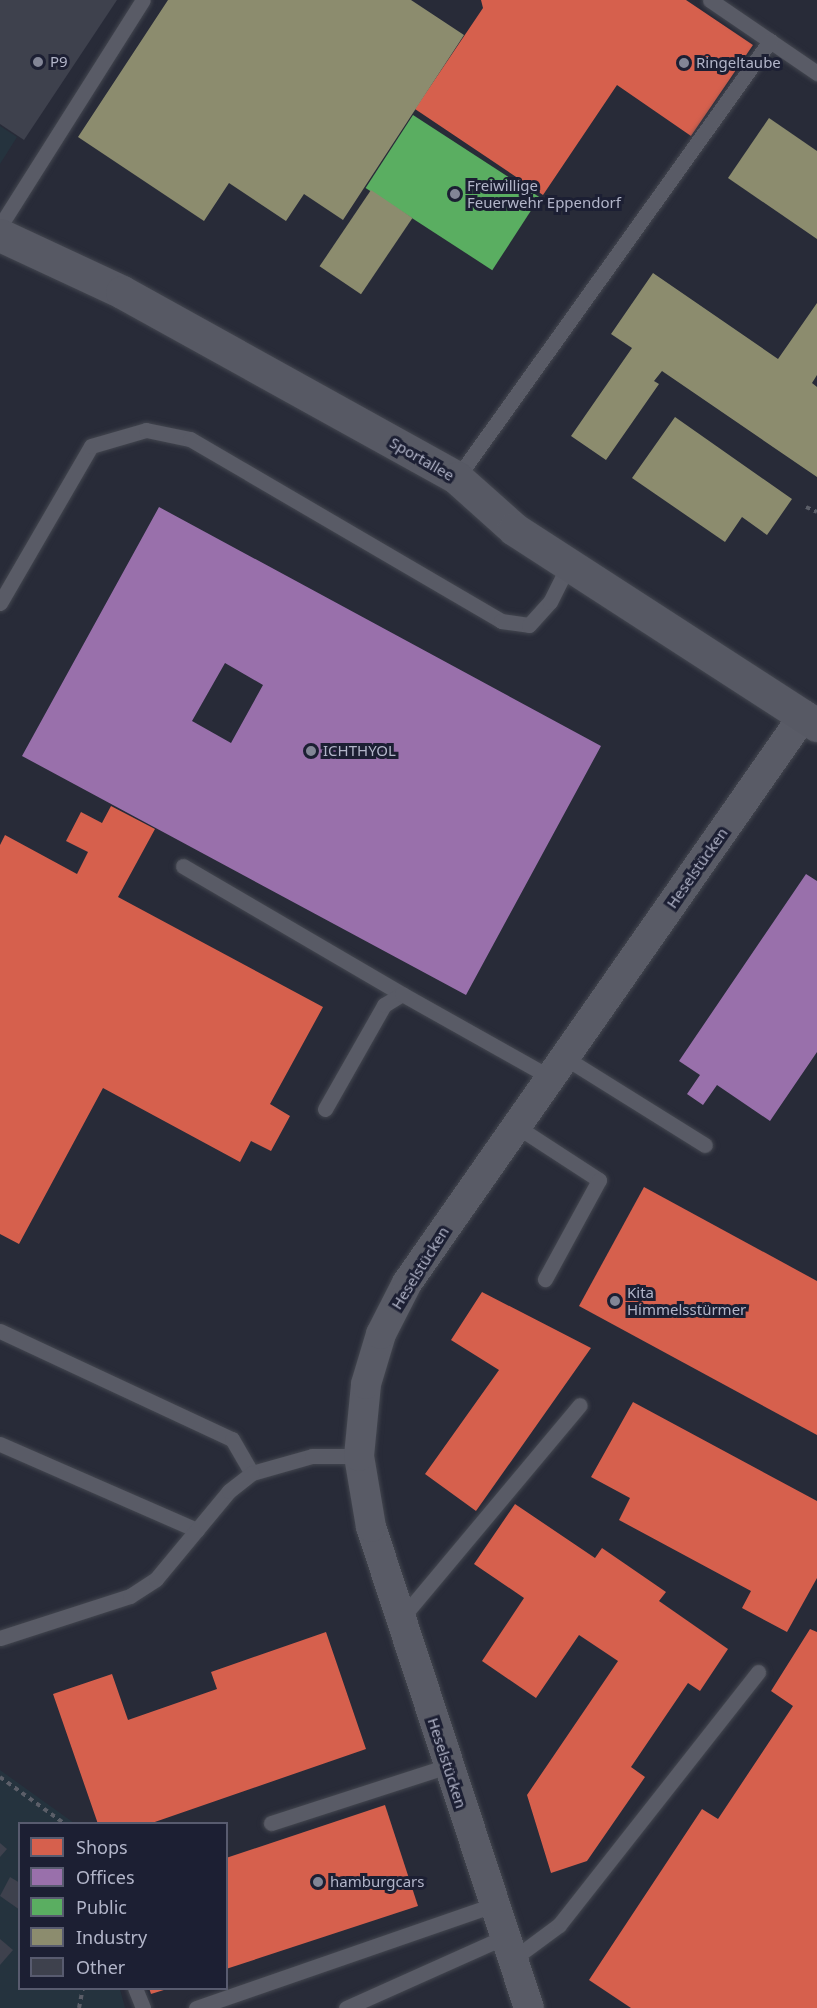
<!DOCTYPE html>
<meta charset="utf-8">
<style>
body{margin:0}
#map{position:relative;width:817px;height:2008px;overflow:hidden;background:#282b38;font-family:"Noto Sans",sans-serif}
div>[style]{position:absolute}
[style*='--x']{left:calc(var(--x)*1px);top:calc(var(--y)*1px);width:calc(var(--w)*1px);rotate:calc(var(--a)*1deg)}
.green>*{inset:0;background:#25333e}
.shops>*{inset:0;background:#d6604d}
.offices>*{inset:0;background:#9970ab}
.public>*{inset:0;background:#5aae61;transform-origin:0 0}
.industry>*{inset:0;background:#8c8c6e;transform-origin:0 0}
.building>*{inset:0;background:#3e414d}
.path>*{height:4px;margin-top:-2px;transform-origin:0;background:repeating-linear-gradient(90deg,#5b5e68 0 4.5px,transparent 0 9px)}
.roads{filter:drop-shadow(0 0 2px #43464f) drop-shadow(0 0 2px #43464f)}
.lane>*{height:15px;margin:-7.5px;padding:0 7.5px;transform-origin:7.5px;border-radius:7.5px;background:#595b66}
.street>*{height:30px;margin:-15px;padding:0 15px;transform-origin:15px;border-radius:15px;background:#595b66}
.secondary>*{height:33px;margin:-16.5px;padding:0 16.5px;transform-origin:16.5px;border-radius:16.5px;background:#575964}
.dots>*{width:16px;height:16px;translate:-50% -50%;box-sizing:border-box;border:3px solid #1c1f33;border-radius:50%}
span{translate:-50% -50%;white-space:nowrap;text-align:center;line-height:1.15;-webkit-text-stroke:6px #1c1f33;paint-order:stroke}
.poi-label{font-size:15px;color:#b2b5c9}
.left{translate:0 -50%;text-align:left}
.street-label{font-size:15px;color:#b2b5c9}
.legend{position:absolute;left:18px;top:1822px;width:210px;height:168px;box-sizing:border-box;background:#1c1f33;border:2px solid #585b6f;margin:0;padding:8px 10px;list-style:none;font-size:18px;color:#b2b5c9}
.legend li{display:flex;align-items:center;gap:12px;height:30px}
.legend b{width:30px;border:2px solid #585b6f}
</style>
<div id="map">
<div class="green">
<div style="clip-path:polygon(0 126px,17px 137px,0 164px)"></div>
<div style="clip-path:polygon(0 1770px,74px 1823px,20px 1824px,20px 1988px,120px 1989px,125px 2008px,0 2008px)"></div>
</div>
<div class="shops">
<div style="clip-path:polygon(481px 0,686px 0,753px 45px,691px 136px,617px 85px,543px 195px,415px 109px,483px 8px)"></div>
<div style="clip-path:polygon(111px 806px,155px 829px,118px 897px,323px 1007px,270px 1104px,290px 1116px,271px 1151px,251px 1141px,240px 1162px,103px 1088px,19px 1244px,0 1234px,0 845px,5px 835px,77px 874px,88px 852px,66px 841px,81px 812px,102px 823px)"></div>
<div style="clip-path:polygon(644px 1187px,817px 1281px,817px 1435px,579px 1306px)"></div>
<div style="clip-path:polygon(482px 1292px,591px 1348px,476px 1511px,425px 1474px,499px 1370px,451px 1340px)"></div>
<div style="clip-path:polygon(633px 1402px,817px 1501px,817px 1578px,787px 1632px,742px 1608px,751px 1591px,619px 1520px,630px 1498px,591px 1477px)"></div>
<div style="clip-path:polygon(515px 1504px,595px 1558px,602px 1548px,666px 1592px,659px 1601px,728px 1649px,700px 1691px,688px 1683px,631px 1767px,645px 1777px,587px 1861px,551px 1873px,527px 1795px,618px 1661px,579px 1635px,536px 1698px,482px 1661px,524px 1598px,474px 1564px)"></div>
<div style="clip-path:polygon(810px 1629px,817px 1632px,817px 2008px,631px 2008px,589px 1980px,702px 1809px,718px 1819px,793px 1706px,771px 1691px)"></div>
<div style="clip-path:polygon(326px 1632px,366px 1749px,149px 1824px,98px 1824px,53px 1694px,112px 1674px,128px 1720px,217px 1689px,211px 1672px)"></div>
<div style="clip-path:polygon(385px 1805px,418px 1906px,226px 1969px,226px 1858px)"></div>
<div style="clip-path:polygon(149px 1988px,167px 1988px,167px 1989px,151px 1994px)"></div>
</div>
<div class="offices">
<div style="clip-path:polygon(evenodd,159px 507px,601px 746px,466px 995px,22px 756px,159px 507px,225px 663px,263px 685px,231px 743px,192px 721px,225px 663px)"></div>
<div style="clip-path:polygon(806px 874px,817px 881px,817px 1052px,770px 1121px,717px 1085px,703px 1105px,687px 1094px,700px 1075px,679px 1061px)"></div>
</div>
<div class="public">
<div style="left:413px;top:115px;width:151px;height:87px;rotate:33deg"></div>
</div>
<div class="industry">
<div style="clip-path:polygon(168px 0,411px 0,464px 35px,343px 220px,304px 194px,286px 221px,229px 183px,204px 221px,78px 137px)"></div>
<div style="clip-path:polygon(769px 118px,817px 151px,817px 239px,728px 178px)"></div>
<div style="left:371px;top:190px;width:50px;height:92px;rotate:34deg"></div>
<div style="clip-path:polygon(653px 273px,778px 359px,817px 303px,817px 375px,812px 383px,817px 387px,817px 477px,662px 371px,654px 381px,659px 384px,606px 460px,571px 436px,632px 348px,611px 334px)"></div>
<div style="clip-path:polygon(675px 417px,792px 499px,767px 535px,742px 517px,725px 542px,632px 478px)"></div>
</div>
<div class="building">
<div style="clip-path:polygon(0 0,117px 0,24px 140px,0 124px)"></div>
<div style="clip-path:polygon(0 1843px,7px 1849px,0 1857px)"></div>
<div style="clip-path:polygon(10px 1877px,20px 1883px,20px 1910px,0 1896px)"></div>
<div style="clip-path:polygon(0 1939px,13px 1950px,0 1965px)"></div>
</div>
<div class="path">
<div style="--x:806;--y:507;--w:12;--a:24"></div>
<div style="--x:0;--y:1777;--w:80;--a:35.9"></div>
<div style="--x:79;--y:2008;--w:20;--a:-79"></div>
</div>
<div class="roads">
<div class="lane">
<div style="--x:710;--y:0;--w:130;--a:34.3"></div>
<div style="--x:0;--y:226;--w:267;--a:-57.7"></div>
<div style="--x:457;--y:478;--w:538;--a:-54.39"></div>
<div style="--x:0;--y:603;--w:181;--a:-59.9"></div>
<div style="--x:91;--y:446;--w:57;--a:-16.2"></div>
<div style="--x:146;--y:430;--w:45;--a:11.6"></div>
<div style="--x:190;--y:439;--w:360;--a:30.3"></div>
<div style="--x:501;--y:621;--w:28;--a:8"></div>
<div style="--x:529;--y:625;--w:31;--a:-48"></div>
<div style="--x:550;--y:602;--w:42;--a:-63.4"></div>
<div style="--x:183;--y:866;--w:254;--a:30.3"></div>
<div style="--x:564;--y:1057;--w:166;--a:32"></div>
<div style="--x:325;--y:1109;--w:120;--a:-60.4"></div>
<div style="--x:384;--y:1005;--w:21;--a:-31"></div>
<div style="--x:402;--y:994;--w:170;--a:29.3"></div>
<div style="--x:516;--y:1126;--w:99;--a:33"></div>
<div style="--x:599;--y:1180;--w:113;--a:118.6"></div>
<div style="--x:0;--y:1331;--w:256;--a:25"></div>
<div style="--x:232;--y:1439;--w:39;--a:60"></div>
<div style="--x:252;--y:1473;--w:62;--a:-15.8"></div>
<div style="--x:312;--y:1456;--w:47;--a:0"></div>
<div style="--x:0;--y:1444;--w:215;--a:23.6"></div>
<div style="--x:400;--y:1620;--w:280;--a:-50.1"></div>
<div style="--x:0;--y:1638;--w:137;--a:-17.9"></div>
<div style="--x:130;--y:1596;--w:31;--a:-33"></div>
<div style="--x:156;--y:1579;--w:114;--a:-50.3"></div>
<div style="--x:229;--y:1491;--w:29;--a:-38"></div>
<div style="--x:271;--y:1823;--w:186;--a:-17.9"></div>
<div style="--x:513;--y:1959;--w:57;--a:-36.5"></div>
<div style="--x:559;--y:1925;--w:322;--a:-51.8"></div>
<div style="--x:135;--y:1988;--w:22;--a:68"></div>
<div style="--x:196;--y:2008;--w:315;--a:-19.1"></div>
<div style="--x:346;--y:2008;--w:174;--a:-24.1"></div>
</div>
<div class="street">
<div style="--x:529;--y:2008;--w:506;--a:-108.18"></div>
<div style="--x:371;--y:1527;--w:72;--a:-99.6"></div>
<div style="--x:359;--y:1456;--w:72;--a:-84.4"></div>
<div style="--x:366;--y:1384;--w:52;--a:-73.3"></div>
<div style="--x:381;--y:1334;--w:57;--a:-63"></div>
<div style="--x:407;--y:1283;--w:693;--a:-55.05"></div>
</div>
<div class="secondary">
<div style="--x:0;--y:235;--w:135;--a:25"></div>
<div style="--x:122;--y:292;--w:383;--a:29"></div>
<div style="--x:457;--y:478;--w:76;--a:41.8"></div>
<div style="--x:514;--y:529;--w:361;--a:32.9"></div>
</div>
</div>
<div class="dots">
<div style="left:38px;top:62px;background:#828596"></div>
<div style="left:684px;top:63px;background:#828596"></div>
<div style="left:455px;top:194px;background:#828596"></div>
<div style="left:311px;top:751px;background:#828596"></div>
<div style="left:615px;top:1301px;background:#828596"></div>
<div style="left:318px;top:1882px;background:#828596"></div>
</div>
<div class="poi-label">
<span class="left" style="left:50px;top:62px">P9</span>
<span class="left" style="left:696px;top:63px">Ringeltaube</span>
<span class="left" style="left:467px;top:194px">Freiwillige<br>Feuerwehr Eppendorf</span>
<span class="left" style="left:323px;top:751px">ICHTHYOL</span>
<span class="left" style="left:627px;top:1301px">Kita<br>Himmelsstürmer</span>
<span class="left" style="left:330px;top:1882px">hamburgcars</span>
</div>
<div class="street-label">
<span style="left:422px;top:459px;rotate:30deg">Sportallee</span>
<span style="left:697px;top:868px;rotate:-55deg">Heselstücken</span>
<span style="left:420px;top:1268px;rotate:-58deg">Heselstücken</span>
<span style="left:447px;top:1763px;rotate:72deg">Heselstücken</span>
</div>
<ul class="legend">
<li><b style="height:16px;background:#d6604d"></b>Shops</li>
<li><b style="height:16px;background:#9970ab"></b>Offices</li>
<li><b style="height:16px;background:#5aae61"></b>Public</li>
<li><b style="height:16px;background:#8c8c6e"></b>Industry</li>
<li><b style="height:16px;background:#3e414d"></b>Other</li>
</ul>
</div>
